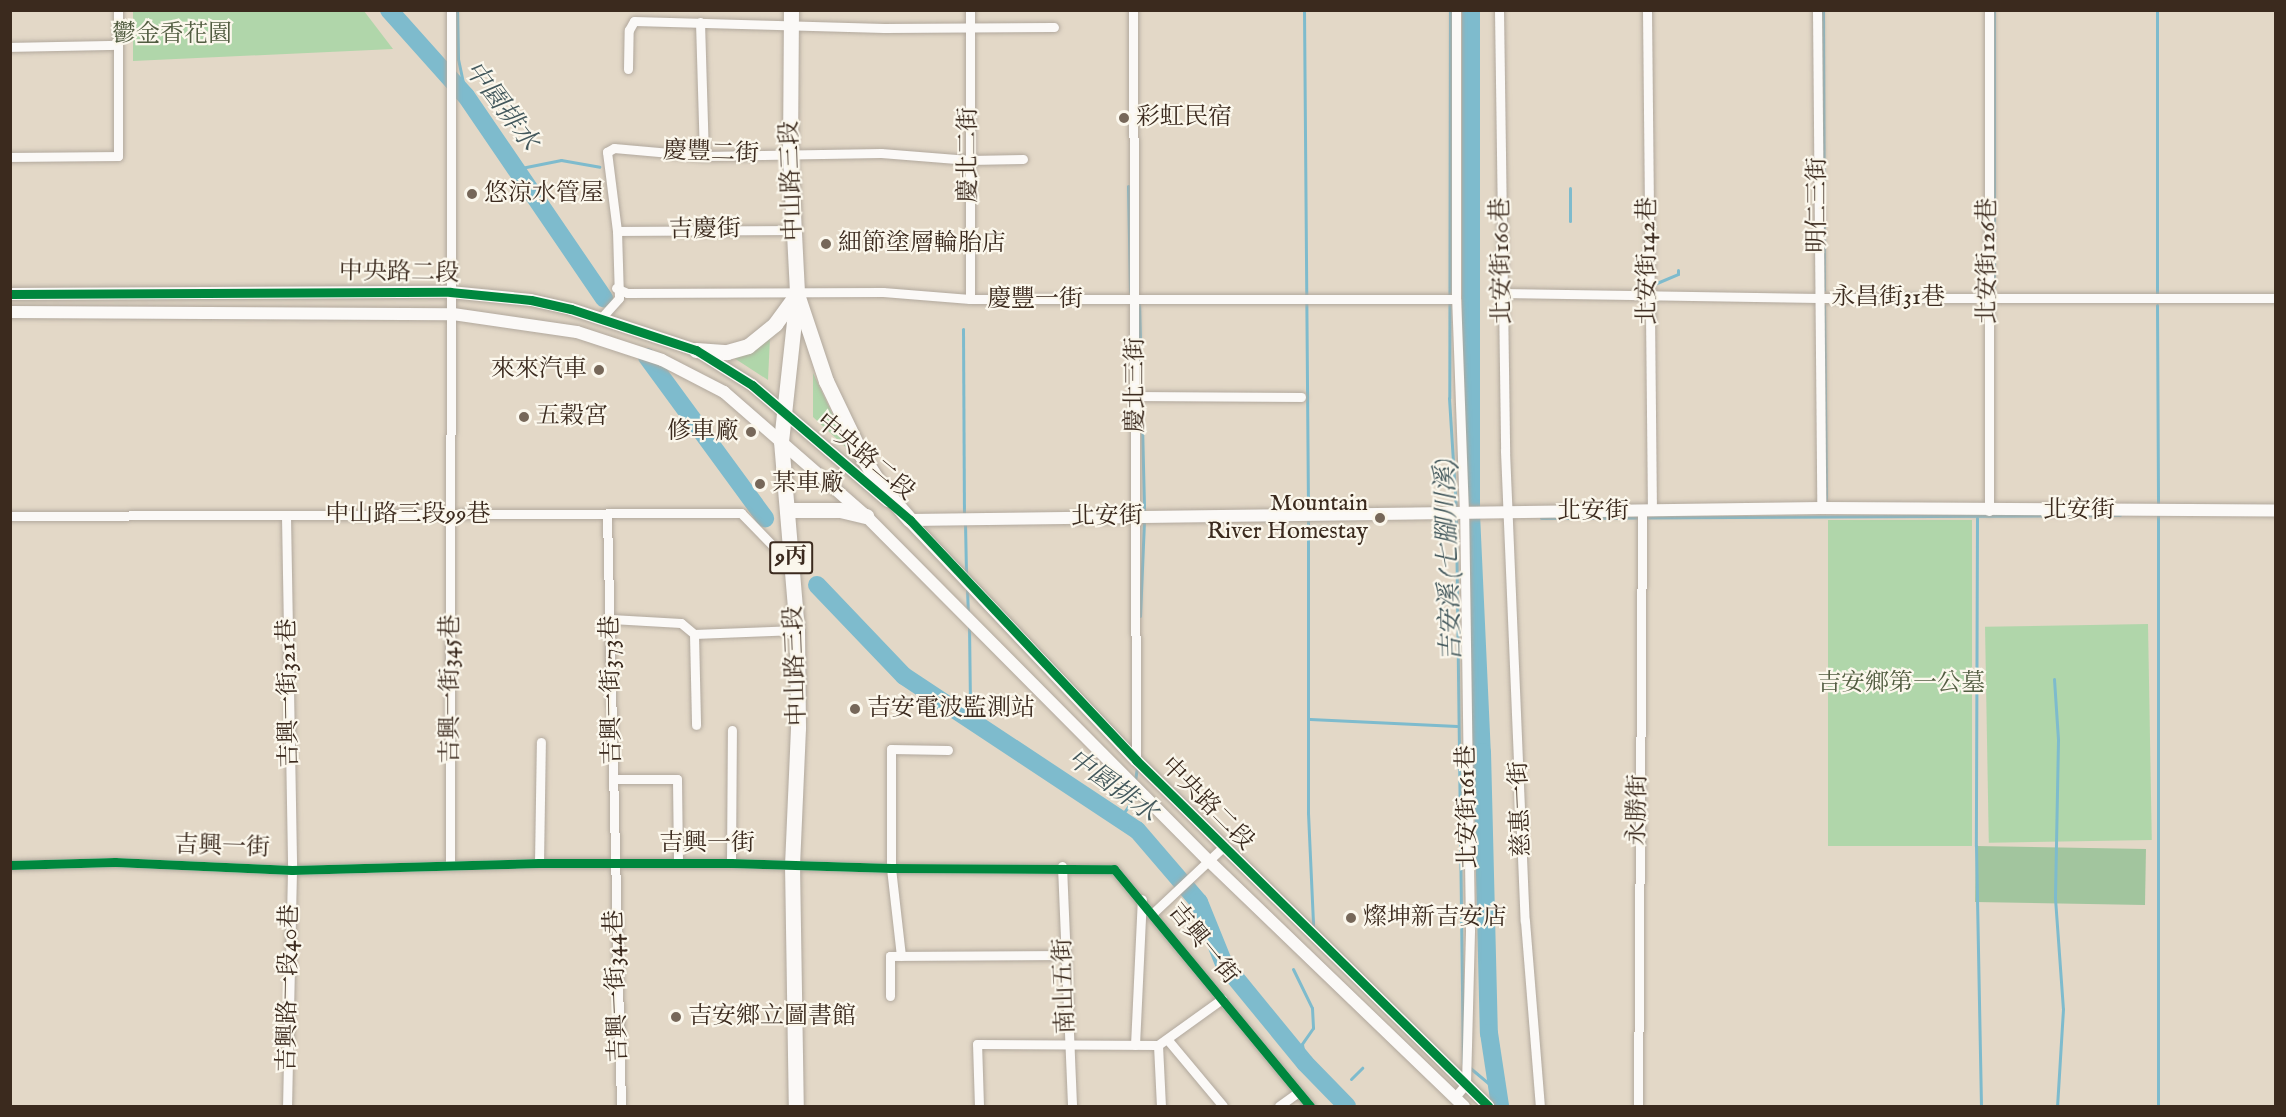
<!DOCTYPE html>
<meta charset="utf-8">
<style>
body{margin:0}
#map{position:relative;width:2286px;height:1117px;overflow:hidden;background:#e3d8c7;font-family:"IM FELL English","Noto Serif TC",serif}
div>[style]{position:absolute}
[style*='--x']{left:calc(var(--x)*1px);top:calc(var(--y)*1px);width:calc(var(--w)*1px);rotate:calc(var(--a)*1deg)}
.green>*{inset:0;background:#b0d6aa;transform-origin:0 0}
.forest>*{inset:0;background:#a2c59e;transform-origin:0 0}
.stream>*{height:3px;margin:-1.5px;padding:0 1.5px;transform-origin:1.5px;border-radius:1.5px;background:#7ebbcd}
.river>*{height:18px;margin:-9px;padding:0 9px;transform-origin:9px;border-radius:9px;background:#7ebbcd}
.roads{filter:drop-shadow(0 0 2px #b1a89d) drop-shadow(0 0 2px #b1a89d)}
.minor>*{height:9px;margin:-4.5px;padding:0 4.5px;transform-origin:4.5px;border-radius:4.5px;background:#fbf9f7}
.tertiary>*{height:12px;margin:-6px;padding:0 6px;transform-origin:6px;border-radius:6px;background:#fbf9f7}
.primary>*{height:15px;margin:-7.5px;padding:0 7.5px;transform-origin:7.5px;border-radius:7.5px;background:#fbf9f7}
.cycleway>*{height:9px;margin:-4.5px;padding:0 4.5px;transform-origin:4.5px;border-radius:4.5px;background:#00873e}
.dots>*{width:16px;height:16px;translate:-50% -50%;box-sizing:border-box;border:3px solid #fbf7ec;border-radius:50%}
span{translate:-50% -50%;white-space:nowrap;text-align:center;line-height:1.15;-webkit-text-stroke:4.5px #fbf7ec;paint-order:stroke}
.shield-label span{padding:2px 4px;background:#fbf7ec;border:2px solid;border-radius:4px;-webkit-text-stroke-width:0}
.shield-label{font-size:22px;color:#3b2a1e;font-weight:700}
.park-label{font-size:24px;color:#525d41}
.poi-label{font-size:24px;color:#3b2a1e}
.left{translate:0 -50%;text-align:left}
.right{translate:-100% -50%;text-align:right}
.street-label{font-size:24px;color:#3b2a1e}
.water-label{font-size:26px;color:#43585c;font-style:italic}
.frame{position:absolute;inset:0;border:12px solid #3b2a1e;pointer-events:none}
</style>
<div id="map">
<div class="green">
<div style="clip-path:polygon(133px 11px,364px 11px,393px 49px,133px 61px)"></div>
<div style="clip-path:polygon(770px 338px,768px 380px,734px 358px)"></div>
<div style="clip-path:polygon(813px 373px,850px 451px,813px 417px)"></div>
<div style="left:1972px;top:520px;width:326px;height:144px;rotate:90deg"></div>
<div style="left:2148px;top:624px;width:216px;height:163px;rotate:89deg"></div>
</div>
<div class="forest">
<div style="left:1976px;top:846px;width:170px;height:56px;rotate:1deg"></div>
</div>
<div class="stream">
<div style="--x:457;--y:10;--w:49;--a:88.8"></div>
<div style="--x:458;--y:59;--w:38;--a:78"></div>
<div style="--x:1304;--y:10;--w:503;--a:89.54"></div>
<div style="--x:1450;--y:10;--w:388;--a:90.1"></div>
<div style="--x:1449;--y:398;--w:111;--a:86.4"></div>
<div style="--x:1823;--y:10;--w:280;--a:89.8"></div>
<div style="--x:2157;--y:10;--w:283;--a:90"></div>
<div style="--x:516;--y:169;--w:46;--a:-11.3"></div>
<div style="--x:561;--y:160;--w:39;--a:10"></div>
<div style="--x:1128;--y:186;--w:106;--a:88.9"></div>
<div style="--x:1570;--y:188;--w:33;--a:90"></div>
<div style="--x:1652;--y:285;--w:28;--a:-23"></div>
<div style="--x:1678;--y:274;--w:4;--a:-90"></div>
<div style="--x:1994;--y:293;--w:283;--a:-90"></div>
<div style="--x:1139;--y:302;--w:212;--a:88.6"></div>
<div style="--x:1824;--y:305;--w:199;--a:89.4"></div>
<div style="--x:2157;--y:305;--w:202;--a:89.7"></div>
<div style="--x:963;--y:329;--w:187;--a:89.7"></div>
<div style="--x:2158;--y:514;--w:592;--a:90"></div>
<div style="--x:1456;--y:516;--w:547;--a:89.27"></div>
<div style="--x:1541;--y:518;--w:579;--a:-0.3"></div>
<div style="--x:1977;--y:518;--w:328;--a:90.2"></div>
<div style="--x:1976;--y:846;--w:260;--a:88.9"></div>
<div style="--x:1308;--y:519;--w:294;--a:90"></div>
<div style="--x:1308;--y:813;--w:112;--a:87.4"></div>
<div style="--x:965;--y:522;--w:54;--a:88.9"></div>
<div style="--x:967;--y:588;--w:24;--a:88"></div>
<div style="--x:1140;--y:616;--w:95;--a:-87.6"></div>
<div style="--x:2054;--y:679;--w:61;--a:86.2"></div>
<div style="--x:2058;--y:740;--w:158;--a:91.1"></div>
<div style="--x:2055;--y:898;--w:111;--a:85.9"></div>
<div style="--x:2063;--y:1009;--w:97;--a:93.5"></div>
<div style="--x:964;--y:714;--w:10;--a:-53"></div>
<div style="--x:970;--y:706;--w:82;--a:-90.7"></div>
<div style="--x:1310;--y:719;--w:147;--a:2.7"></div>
<div style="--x:1135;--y:781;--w:14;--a:-82"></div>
<div style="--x:1120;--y:818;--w:21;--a:-55"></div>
<div style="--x:1132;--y:801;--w:11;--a:-85"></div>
<div style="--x:1293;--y:969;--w:43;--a:64"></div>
<div style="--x:1312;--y:1008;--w:20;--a:87"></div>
<div style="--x:1313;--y:1028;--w:19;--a:125"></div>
<div style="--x:1302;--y:1044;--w:19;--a:81"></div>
<div style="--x:1469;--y:1067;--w:38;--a:40"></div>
<div style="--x:1351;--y:1079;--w:16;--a:-45"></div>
</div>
<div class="river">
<div style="--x:389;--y:10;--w:115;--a:48.2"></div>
<div style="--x:466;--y:96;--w:245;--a:55.7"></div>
<div style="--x:1471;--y:10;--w:504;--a:90"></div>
<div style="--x:1471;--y:514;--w:238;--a:87.4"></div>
<div style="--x:1482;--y:752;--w:281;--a:88.6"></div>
<div style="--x:1489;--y:1033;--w:74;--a:81.4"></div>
<div style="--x:647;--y:357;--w:200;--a:53.8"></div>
<div style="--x:817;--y:585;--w:126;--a:46.3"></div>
<div style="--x:904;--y:676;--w:279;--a:33.5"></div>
<div style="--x:1137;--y:830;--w:95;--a:49.3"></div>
<div style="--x:1199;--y:902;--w:67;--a:68"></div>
<div style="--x:1224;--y:964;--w:128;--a:50.7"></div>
<div style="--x:1305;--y:1063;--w:60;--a:45.7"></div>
</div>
<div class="roads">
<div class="minor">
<div style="--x:1133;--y:10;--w:750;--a:89.77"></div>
<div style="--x:1499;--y:10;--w:441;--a:89.2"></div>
<div style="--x:1505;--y:451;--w:470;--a:87.6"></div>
<div style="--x:1525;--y:921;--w:186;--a:85.4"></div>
<div style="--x:1647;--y:10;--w:501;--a:89.43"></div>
<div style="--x:1817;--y:10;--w:498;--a:89.5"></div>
<div style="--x:700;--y:22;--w:134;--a:88.3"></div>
<div style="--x:10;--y:47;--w:107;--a:-1.1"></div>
<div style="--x:628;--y:69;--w:39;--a:-89"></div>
<div style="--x:629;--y:30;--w:10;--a:-61"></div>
<div style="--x:634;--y:21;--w:250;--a:1.6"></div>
<div style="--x:884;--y:28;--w:170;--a:-0.3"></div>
<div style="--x:10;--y:157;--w:108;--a:-0.5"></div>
<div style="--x:118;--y:156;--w:146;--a:-90"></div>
<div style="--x:617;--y:231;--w:176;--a:-0.3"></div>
<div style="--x:616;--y:288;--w:12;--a:24"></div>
<div style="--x:627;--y:293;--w:256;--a:-0.2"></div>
<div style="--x:883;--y:292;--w:87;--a:4.6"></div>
<div style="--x:970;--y:299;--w:486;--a:0"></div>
<div style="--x:1501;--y:293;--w:317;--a:0.9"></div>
<div style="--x:1818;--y:298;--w:458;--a:0"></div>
<div style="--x:970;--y:299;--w:289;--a:-90"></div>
<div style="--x:602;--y:317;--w:25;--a:-48"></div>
<div style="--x:619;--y:298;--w:67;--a:-91.7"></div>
<div style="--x:617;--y:231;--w:80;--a:-97.2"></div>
<div style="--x:607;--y:152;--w:8;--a:-30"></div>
<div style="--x:614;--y:148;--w:90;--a:5.1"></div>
<div style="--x:704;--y:156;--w:177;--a:-1"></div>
<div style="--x:881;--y:153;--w:88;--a:4.5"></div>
<div style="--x:969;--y:160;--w:54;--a:-1.1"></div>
<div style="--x:1135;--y:396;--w:166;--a:0.3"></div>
<div style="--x:1989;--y:511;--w:501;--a:-90"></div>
<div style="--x:10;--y:516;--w:731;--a:-0.24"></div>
<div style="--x:741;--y:513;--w:50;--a:45.8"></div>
<div style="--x:776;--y:549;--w:14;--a:8"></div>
<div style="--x:286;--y:516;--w:354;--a:89"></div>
<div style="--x:292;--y:870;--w:236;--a:91.2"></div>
<div style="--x:607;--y:516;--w:590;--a:88.64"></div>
<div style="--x:611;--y:619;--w:70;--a:3.3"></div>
<div style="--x:681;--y:623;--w:17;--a:40"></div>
<div style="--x:694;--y:634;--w:103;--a:-2.2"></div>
<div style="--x:694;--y:634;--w:91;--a:88.7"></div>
<div style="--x:613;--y:779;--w:64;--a:0"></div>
<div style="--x:677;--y:779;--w:84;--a:89.3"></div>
<div style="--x:539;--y:863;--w:121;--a:-89.1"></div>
<div style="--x:731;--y:863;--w:133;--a:-89.6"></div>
<div style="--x:450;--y:864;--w:854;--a:-89.93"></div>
<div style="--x:10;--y:865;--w:105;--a:-1.6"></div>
<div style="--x:115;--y:862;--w:177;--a:2.6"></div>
<div style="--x:292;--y:870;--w:247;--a:-1.6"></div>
<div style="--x:539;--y:863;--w:192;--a:0"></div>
<div style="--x:731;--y:863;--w:160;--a:1.8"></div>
<div style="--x:891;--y:868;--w:223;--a:0.3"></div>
<div style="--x:1114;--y:869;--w:308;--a:50.4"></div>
<div style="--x:1062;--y:866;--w:240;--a:87.6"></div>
<div style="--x:1153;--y:913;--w:96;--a:-43.3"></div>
<div style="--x:901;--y:956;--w:89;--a:-96.5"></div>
<div style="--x:891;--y:868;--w:119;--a:-90"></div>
<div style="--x:891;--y:749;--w:57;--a:1"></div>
<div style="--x:890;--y:996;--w:40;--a:-90"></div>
<div style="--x:890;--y:956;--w:174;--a:-0.3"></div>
<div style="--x:1167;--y:1039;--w:87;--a:50.1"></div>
<div style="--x:1135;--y:1045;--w:146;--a:-87.3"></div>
<div style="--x:1158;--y:1045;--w:61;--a:87.2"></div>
<div style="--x:1455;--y:1097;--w:17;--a:-50"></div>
<div style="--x:1466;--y:1084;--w:154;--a:-88.5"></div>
<div style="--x:1470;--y:930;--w:417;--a:-90.8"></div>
<div style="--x:1464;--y:513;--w:214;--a:-92.1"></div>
<div style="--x:1456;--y:299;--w:289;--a:-90"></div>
<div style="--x:979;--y:1106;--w:62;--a:-91.8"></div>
<div style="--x:977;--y:1044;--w:181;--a:0.3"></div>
<div style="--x:1158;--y:1045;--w:79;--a:-35.7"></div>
<div style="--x:1279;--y:1106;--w:22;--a:-36"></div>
<div style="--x:1638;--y:1106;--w:593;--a:-89.61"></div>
</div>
<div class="tertiary">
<div style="--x:10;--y:294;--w:440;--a:-0.3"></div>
<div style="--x:450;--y:292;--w:81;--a:5.6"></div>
<div style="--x:531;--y:300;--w:41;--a:12.7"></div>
<div style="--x:571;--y:309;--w:132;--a:18.2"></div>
<div style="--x:696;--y:350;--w:66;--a:32"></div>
<div style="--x:752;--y:385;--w:179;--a:40.5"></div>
<div style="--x:10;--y:312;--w:443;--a:0.3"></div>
<div style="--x:453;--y:314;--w:125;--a:8.3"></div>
<div style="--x:577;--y:332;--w:89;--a:18.2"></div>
<div style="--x:662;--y:360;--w:70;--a:27.3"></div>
<div style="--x:724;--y:392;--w:189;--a:41.1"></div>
<div style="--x:866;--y:516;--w:486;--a:45.2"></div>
<div style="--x:1209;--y:861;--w:354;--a:43.9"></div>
<div style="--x:903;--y:514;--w:339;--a:46.6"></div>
<div style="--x:1136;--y:760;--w:494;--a:44.5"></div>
<div style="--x:910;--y:520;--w:911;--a:-0.75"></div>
<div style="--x:1821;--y:508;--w:455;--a:0.3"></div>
</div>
<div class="primary">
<div style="--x:791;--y:10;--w:144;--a:90.4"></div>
<div style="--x:790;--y:154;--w:140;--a:87.1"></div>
<div style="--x:797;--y:294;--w:148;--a:96.2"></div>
<div style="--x:781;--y:441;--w:190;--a:85.2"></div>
<div style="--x:797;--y:630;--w:98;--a:89.4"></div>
<div style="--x:798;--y:728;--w:136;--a:92.5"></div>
<div style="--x:792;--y:864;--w:242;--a:89.1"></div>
<div style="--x:798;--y:297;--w:89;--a:71.6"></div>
<div style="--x:826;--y:381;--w:83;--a:64.4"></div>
<div style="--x:862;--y:456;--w:39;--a:58"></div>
<div style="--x:883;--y:489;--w:41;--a:48.9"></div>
<div style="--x:696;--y:350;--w:31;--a:4"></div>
<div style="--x:727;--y:352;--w:22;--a:-16"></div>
<div style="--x:748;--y:346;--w:35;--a:-39"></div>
<div style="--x:775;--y:324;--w:37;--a:-54"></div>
<div style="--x:787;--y:510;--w:53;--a:0"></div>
<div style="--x:840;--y:510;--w:27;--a:13"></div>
</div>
</div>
<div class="cycleway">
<div style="--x:10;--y:294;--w:440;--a:-0.3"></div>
<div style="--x:450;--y:292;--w:81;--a:5.6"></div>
<div style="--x:531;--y:300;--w:41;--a:12.7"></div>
<div style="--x:571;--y:309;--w:132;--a:18.2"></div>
<div style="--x:696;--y:350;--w:66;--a:32"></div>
<div style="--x:752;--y:385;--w:208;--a:40.5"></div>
<div style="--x:910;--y:520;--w:330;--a:46.7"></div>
<div style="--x:1136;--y:760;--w:494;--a:44.5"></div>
<div style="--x:10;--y:865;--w:105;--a:-1.6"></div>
<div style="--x:115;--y:862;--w:177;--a:2.6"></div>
<div style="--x:292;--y:870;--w:247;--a:-1.6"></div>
<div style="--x:539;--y:863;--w:192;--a:0"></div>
<div style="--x:731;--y:863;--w:160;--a:1.8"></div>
<div style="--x:891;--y:868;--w:223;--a:0.3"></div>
<div style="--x:1114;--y:869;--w:308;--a:50.4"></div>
</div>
<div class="dots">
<div style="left:1124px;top:118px;background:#766759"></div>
<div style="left:472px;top:194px;background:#766759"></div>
<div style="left:826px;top:244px;background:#766759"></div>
<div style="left:599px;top:370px;background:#766759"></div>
<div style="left:524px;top:417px;background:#766759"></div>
<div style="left:751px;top:432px;background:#766759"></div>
<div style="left:760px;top:484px;background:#766759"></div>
<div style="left:1380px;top:518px;background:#766759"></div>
<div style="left:855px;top:709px;background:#766759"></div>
<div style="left:1351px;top:918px;background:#766759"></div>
<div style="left:676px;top:1017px;background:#766759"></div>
</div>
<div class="shield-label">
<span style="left:791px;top:558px">9丙</span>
</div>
<div class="park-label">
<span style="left:172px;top:35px">鬱金香花園</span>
<span style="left:1901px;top:684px">吉安鄉第一公墓</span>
</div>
<div class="poi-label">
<span class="left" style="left:1136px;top:118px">彩虹民宿</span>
<span class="left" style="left:484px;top:194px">悠涼水管屋</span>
<span class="left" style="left:838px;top:244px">細節塗層輪胎店</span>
<span class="right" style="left:587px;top:370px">來來汽車</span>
<span class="left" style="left:536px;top:417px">五榖宮</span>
<span class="right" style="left:739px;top:432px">修車廠</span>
<span class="left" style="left:772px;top:484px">某車廠</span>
<span class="right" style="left:1368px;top:518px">Mountain<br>River Homestay</span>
<span class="left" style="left:867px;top:709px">吉安電波監測站</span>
<span class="left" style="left:1363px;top:918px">燦坤新吉安店</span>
<span class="left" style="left:688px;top:1017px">吉安鄉立圖書館</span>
</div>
<div class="street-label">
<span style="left:711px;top:153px;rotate:2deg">慶豐二街</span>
<span style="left:969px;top:155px;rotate:-90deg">慶北二街</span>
<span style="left:792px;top:181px;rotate:-92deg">中山路三段</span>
<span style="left:1818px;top:205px;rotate:-90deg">明仁三街</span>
<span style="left:705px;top:230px;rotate:-1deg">吉慶街</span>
<span style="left:1502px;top:261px;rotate:-91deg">北安街160巷</span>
<span style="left:1648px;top:261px;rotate:-90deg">北安街142巷</span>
<span style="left:1988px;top:261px;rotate:-90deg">北安街126巷</span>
<span style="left:399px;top:273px;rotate:1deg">中央路二段</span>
<span style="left:1888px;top:298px">永昌街31巷</span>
<span style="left:1035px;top:300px">慶豐一街</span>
<span style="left:1136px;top:385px;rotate:-90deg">慶北三街</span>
<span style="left:865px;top:457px;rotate:40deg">中央路二段</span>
<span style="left:2079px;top:511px">北安街</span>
<span style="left:1593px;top:512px">北安街</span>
<span style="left:408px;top:515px">中山路三段99巷</span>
<span style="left:1107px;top:517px;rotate:-1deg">北安街</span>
<span style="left:796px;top:666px;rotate:-92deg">中山路三段</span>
<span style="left:451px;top:689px;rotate:-90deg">吉興一街345巷</span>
<span style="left:612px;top:690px;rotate:-91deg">吉興一街373巷</span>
<span style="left:289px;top:693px;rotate:-91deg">吉興一街321巷</span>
<span style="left:1207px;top:804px;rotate:45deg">中央路二段</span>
<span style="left:1468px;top:807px;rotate:-91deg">北安街161巷</span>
<span style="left:1521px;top:809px;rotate:-92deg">慈惠一街</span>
<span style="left:1638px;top:810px;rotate:-89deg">永勝街</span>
<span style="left:707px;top:844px">吉興一街</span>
<span style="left:222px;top:847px;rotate:2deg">吉興一街</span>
<span style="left:1203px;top:944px;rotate:51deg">吉興一街</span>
<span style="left:617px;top:986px;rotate:-92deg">吉興一街344巷</span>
<span style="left:1065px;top:986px;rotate:-92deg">南山五街</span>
<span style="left:289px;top:988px;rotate:-89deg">吉興路一段40巷</span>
</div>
<div class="water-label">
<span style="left:501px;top:106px;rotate:53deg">中園排水</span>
<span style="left:1449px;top:560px;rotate:-92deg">吉安溪 (七腳川溪)</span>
<span style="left:1112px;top:786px;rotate:36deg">中園排水</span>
</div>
<div class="frame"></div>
</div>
